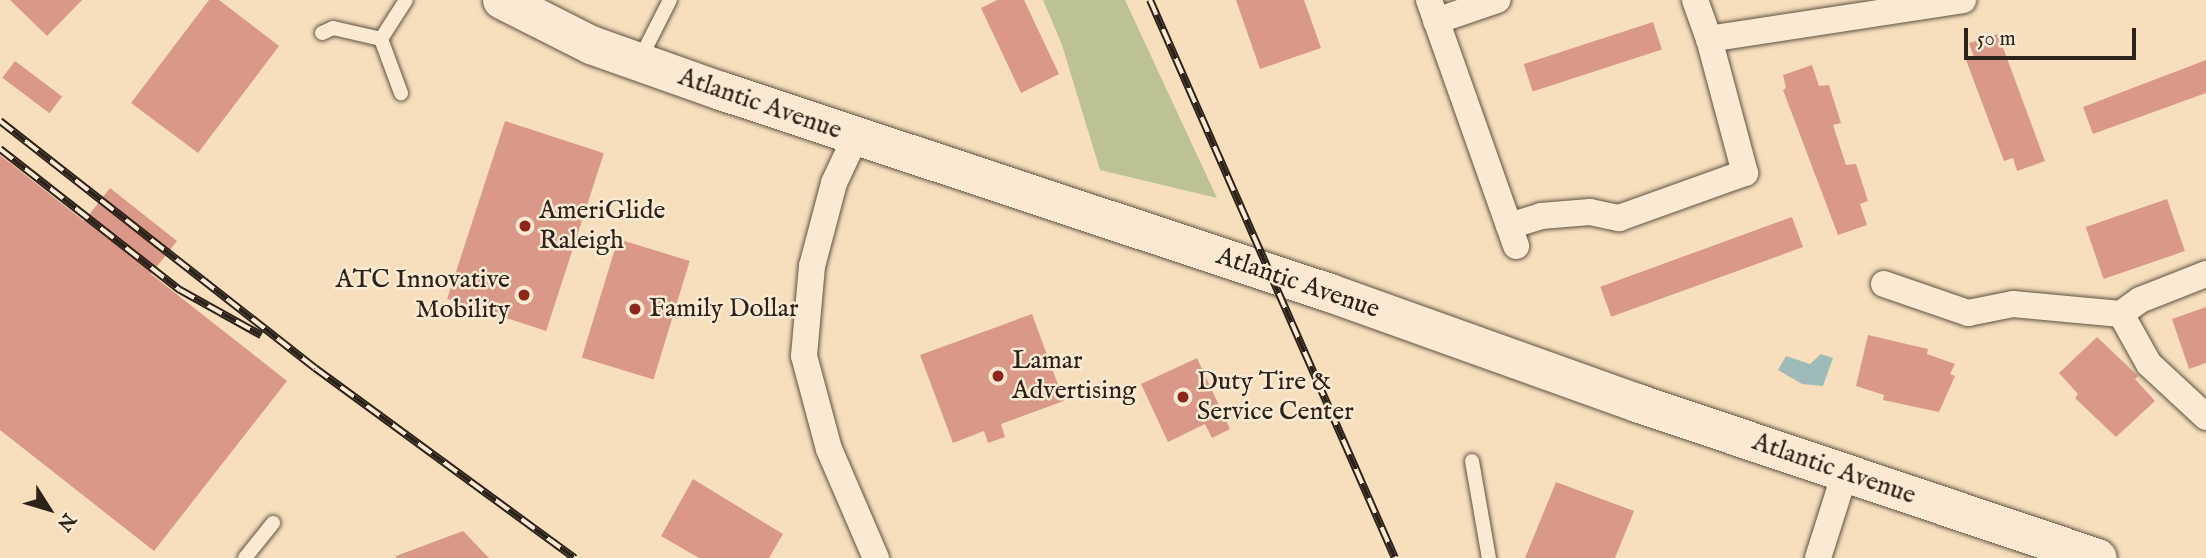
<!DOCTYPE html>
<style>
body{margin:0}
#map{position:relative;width:2206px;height:558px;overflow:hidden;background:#f7dfbd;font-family:"IM FELL English",serif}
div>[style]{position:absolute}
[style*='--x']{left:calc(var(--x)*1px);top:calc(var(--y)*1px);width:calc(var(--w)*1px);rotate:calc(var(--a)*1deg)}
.green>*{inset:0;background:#bcc292}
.water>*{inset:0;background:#9fbbb9}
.building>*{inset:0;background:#da9988;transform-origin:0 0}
.roads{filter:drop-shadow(0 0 2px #5f5142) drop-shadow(0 0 2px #5f5142)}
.service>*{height:14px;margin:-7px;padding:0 7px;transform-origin:7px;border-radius:7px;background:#faead4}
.minor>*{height:26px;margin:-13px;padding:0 13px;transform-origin:13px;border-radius:13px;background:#faead4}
.secondary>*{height:38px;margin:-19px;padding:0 19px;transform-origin:19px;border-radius:19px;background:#faead4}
.rail>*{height:8px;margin-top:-4px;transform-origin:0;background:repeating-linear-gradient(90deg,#faead4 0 16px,#2c2219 0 32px);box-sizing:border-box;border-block:2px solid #2c2219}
.dots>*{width:19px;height:19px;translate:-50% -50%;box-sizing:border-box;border:4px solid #faead4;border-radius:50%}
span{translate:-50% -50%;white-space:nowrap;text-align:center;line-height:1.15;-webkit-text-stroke:5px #faead4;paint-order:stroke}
.street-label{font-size:26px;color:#2c2219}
.poi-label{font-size:26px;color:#2c2219}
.left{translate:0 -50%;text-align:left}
.right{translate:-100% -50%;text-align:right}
.north{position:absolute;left:14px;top:474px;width:70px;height:70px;-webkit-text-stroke:5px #faead4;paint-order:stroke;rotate:127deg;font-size:19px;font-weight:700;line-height:28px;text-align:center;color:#2c2219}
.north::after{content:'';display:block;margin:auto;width:24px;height:32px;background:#2c2219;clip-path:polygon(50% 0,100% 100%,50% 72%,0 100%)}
.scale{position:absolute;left:1964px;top:28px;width:172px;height:32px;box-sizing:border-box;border:4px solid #2c2219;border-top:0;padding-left:9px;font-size:21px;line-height:24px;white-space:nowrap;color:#2c2219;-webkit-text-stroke:5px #faead4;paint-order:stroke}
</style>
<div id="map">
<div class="green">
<div style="clip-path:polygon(1043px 0,1125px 0,1217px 198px,1100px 170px,1062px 45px)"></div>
</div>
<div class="water">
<div style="clip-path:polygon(1821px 354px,1833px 358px,1823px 386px,1802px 384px,1778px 370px,1786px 356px,1810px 364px)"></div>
</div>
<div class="building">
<div style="clip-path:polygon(10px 0,82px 0,47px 36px)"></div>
<div style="clip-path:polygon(209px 0,219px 0,279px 46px,198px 153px,131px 103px)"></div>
<div style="clip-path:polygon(997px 0,1024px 0,1059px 74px,1021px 93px,981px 8px)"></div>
<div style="clip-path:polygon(1236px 0,1304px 0,1321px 48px,1260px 69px)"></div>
<div style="left:1653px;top:22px;width:29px;height:136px;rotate:72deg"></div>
<div style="clip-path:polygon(1998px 34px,2045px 161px,2017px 171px,2013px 158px,2004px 161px,1966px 60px,1974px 58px,1969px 43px)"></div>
<div style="clip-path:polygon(2206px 60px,2206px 93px,2093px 134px,2083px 107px)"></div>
<div style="left:15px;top:61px;width:59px;height:21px;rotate:37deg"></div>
<div style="clip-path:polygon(1812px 65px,1819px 86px,1829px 85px,1841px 123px,1833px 125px,1846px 165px,1856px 164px,1868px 201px,1860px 204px,1867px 225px,1838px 235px,1783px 90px,1786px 88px,1783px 75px)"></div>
<div style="left:505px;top:121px;width:104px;height:187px;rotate:18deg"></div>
<div style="clip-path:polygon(0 155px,84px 221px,110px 188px,177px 241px,151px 274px,287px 381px,154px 551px,0 430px)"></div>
<div style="left:2167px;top:199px;width:55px;height:86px;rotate:71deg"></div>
<div style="left:1792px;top:217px;width:32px;height:204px;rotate:70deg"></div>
<div style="left:618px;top:239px;width:75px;height:124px;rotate:17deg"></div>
<div style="clip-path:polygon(2206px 307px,2206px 363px,2189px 369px,2172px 319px)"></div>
<div style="clip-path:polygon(1032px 314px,1064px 401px,1001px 424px,1005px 437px,988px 443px,984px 431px,953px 443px,920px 355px)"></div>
<div style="clip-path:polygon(1868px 335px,1928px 349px,1927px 354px,1955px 364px,1950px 374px,1955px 376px,1939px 412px,1883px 400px,1884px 395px,1856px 386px)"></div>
<div style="clip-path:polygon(2097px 337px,2138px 376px,2135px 379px,2155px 401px,2116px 437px,2075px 398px,2078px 394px,2059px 373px)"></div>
<div style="clip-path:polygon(1197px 358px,1230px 429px,1212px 438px,1205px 424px,1168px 442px,1141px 384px)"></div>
<div style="clip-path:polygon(693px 479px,783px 534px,769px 558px,699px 558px,661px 536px)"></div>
<div style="clip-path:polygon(1556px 482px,1634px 511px,1615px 558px,1525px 558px)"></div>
<div style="clip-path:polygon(463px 531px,489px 558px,396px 558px,396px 556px)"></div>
</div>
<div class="roads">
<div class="service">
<div style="--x:322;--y:33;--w:12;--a:-24"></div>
<div style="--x:333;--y:28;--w:49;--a:12.9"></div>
<div style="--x:381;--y:39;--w:46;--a:-57.3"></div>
<div style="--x:381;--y:39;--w:58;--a:69.7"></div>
<div style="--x:639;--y:61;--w:68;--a:-63.1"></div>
<div style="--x:1472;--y:461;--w:98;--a:80.1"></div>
<div style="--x:245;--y:558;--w:45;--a:-51.3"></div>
</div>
<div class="minor">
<div style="--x:1429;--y:0;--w:261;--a:70.5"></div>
<div style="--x:1695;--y:0;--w:41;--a:70.3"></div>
<div style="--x:1436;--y:21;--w:65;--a:-19"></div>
<div style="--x:856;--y:136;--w:52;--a:115.1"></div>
<div style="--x:834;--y:183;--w:86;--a:104.8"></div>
<div style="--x:812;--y:266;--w:90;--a:95.1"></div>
<div style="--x:804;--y:356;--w:96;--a:75"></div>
<div style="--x:829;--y:449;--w:119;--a:66.7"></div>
<div style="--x:1509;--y:226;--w:34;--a:-17"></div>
<div style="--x:1541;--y:216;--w:49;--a:-4.7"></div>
<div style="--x:1590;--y:212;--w:30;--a:12"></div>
<div style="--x:1619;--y:218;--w:134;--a:-19.7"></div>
<div style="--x:1745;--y:173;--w:139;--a:-105"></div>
<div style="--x:1709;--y:39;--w:257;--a:-8.7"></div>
<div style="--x:2206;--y:274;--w:71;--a:158.5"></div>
<div style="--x:2140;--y:300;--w:24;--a:144"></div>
<div style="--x:2121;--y:314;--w:57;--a:60.8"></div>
<div style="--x:2149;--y:364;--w:78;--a:42.9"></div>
<div style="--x:1884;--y:284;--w:89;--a:19"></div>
<div style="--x:1968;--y:313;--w:46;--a:-11.3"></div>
<div style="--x:2013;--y:304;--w:108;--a:5.3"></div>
<div style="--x:1818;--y:558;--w:89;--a:-72.4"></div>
</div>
<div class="secondary">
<div style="--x:502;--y:0;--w:100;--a:26.8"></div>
<div style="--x:591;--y:45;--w:138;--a:19.5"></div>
<div style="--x:721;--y:91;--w:642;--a:18.35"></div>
<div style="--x:1330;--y:293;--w:326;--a:19.7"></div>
<div style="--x:1637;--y:403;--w:486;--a:18.6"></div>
</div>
</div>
<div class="rail">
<div style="--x:1150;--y:0;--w:609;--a:66.3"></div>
<div style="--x:0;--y:121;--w:400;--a:38.1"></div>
<div style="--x:315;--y:368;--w:322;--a:36.2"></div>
<div style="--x:0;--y:149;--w:229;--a:38.1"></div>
<div style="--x:180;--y:290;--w:93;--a:29.1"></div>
</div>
<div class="dots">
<div style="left:525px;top:226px;background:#8f2418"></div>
<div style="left:524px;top:295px;background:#8f2418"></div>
<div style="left:635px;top:309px;background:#8f2418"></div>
<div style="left:998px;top:376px;background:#8f2418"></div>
<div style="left:1183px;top:397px;background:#8f2418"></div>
</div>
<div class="street-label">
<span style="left:760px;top:104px;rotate:19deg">Atlantic Avenue</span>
<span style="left:1298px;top:283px;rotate:19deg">Atlantic Avenue</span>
<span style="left:1834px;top:469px;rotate:19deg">Atlantic Avenue</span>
</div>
<div class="poi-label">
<span class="left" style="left:539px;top:226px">AmeriGlide<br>Raleigh</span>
<span class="right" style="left:510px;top:295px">ATC Innovative<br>Mobility</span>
<span class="left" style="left:649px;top:309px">Family Dollar</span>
<span class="left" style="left:1012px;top:376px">Lamar<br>Advertising</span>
<span class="left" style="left:1197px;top:397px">Duty Tire &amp;<br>Service Center</span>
</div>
<div class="north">N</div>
<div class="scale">50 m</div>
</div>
